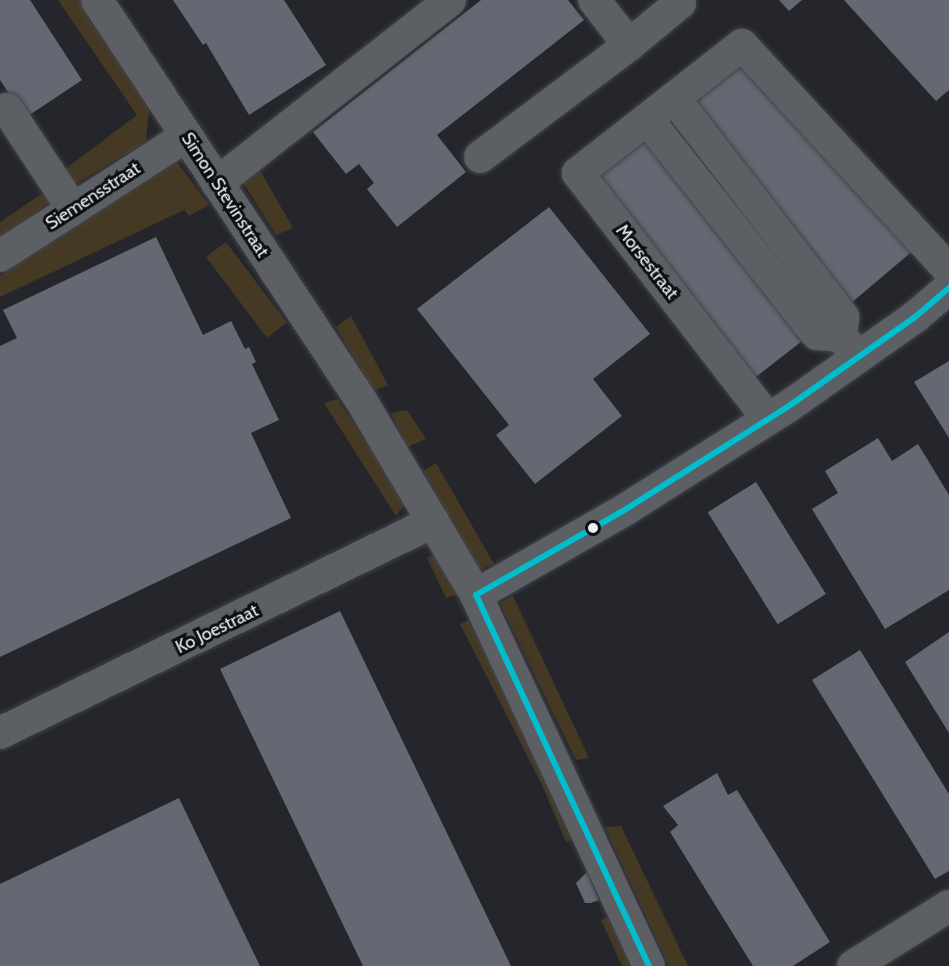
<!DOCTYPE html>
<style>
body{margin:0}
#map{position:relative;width:949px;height:966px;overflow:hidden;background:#24262c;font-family:Cabin,sans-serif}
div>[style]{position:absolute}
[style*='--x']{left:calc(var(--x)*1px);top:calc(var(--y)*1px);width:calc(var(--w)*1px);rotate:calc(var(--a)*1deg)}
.green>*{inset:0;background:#453924;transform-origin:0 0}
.building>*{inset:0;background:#636872;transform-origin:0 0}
.roads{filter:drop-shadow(0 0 2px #43444a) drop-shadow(0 0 2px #43444a)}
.minor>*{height:32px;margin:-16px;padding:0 16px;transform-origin:16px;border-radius:16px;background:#5c5f63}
.bus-1>*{height:6px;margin:-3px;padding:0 3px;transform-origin:3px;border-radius:3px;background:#00becd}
.dots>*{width:16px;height:16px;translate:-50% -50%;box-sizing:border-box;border:3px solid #0c0e13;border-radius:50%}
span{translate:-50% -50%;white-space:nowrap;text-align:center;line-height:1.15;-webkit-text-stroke:6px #0c0e13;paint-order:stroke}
.street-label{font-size:18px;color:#edf1f8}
</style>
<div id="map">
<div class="green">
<div style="clip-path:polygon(58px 0,82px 0,153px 108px,149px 110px,146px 142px,70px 187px,60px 173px,137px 115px)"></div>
<div style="clip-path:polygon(177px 162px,209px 205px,189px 216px,184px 210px,0 297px,0 276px,156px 170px)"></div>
<div style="clip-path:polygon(258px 167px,293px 228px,276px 235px,241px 179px)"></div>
<div style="clip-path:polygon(46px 191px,53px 199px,0 240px,0 222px)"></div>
<div style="left:226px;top:242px;width:101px;height:25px;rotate:53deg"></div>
<div style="clip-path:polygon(351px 316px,388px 385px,373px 391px,336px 327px)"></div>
<div style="clip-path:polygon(337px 399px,407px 502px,396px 516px,324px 403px)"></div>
<div style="clip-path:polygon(407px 410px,426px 439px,407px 447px,391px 413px)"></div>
<div style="clip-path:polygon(436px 463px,494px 564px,476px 570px,423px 471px)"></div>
<div style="clip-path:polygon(435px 554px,460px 594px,446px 598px,427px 558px)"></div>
<div style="clip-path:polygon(513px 596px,589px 758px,576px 760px,500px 603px)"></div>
<div style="clip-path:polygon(473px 618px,574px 839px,566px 842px,542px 785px,460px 624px)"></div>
<div style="clip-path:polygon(621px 826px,688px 966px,669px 966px,605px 827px)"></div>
<div style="clip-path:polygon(608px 917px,632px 966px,622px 966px,601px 920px)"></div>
</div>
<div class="building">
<div style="clip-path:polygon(0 0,30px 0,82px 80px,25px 118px,0 80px)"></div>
<div style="clip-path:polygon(173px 0,284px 0,326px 65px,249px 115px,206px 43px,203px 45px)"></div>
<div style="clip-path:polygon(481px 0,568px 0,584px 20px,437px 135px,466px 172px,397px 227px,367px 189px,374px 183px,359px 164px,346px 174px,313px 132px)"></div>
<div style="clip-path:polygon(779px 0,802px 0,789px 11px)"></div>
<div style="clip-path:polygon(844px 0,949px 0,949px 90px,936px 101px)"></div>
<div style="clip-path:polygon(744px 59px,915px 249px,850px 304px,690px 101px)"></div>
<div style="left:648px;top:134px;width:258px;height:69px;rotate:52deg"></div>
<div style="clip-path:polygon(549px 207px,650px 334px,593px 379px,622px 416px,535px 484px,496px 435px,509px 425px,417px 309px)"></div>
<div style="clip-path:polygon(156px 237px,203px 335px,231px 321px,245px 349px,249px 347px,256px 362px,252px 364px,279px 420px,251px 433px,291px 518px,0 657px,0 346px,17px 338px,3px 310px)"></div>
<div style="clip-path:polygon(949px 361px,949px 438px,914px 382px)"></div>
<div style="clip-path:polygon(878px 438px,892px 461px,918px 444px,949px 495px,949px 590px,885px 629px,812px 509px,838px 493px,825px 471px)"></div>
<div style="left:756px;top:482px;width:132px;height:57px;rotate:58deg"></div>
<div style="clip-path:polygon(340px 611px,511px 966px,363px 966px,220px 669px)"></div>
<div style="clip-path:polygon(949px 632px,949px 733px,905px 662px)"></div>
<div style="clip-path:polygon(860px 650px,949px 794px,949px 871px,935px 879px,812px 680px)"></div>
<div style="clip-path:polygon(717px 773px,728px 795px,737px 790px,830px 942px,793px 966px,753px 966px,670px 832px,678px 825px,663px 806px)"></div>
<div style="clip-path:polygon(179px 798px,260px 966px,0 966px,0 884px)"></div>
<div style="clip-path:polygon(587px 872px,599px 900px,591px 903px,585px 903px,576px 883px)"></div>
</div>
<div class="roads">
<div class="minor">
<div style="--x:97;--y:0;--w:481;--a:56.6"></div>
<div style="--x:362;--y:402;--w:224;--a:59.4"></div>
<div style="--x:476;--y:595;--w:409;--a:65"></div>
<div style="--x:594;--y:0;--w:57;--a:52.1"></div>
<div style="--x:674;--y:98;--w:277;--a:52.3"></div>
<div style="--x:843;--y:317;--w:19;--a:96"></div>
<div style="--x:7;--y:109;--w:120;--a:56.6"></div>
<div style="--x:647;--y:119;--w:274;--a:51.7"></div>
<div style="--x:817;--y:334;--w:24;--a:5"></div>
<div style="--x:841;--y:336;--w:27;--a:51"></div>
<div style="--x:480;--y:157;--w:186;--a:-36.9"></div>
<div style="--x:629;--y:45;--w:66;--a:-39.5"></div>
<div style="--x:680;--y:3;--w:4;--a:-135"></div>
<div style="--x:217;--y:183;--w:296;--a:-38.1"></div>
<div style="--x:0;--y:256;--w:221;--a:-32.8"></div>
<div style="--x:768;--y:419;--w:311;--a:-127.7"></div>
<div style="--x:578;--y:173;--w:208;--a:-38"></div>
<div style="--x:742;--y:45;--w:306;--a:47.4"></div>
<div style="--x:476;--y:595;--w:173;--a:-29.8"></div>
<div style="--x:626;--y:509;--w:189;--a:-32.3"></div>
<div style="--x:786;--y:408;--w:158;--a:-35.2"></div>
<div style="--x:915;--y:317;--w:45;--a:-40.5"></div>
<div style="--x:0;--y:733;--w:482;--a:-26"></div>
<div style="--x:853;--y:966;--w:113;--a:-32"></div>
</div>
</div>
<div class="bus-1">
<div style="--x:476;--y:595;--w:173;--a:-29.8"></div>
<div style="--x:626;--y:509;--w:189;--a:-32.3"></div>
<div style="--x:786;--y:408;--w:158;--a:-35.2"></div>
<div style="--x:915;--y:317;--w:45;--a:-40.5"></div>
<div style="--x:476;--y:595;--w:409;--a:65"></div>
</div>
<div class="dots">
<div style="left:593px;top:528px;background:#edf1f8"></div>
</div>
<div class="street-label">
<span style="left:225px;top:195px;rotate:57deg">Simon Stevinstraat</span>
<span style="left:93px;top:196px;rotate:-33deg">Siemensstraat</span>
<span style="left:647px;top:262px;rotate:52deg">Morsestraat</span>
<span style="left:217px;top:629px;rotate:-26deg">Ko Joestraat</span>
</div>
</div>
